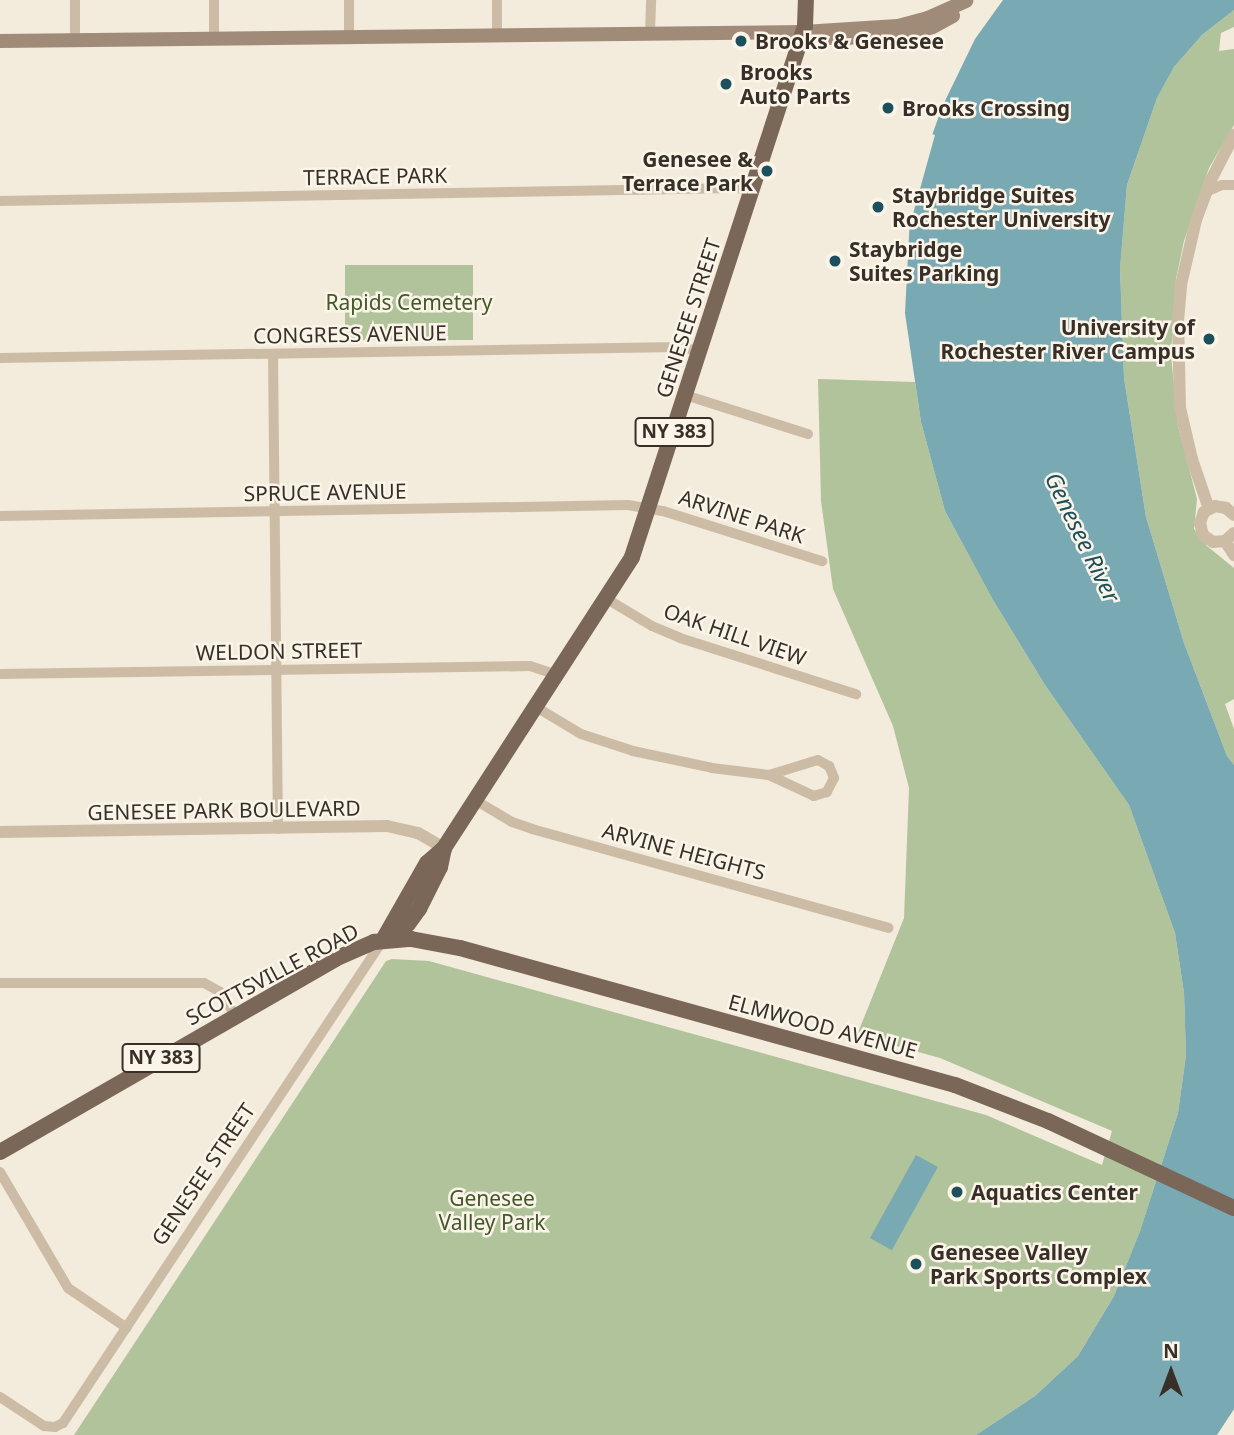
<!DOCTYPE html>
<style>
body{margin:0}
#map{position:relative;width:1234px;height:1435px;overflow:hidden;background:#f3ebdb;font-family:"Noto Sans",sans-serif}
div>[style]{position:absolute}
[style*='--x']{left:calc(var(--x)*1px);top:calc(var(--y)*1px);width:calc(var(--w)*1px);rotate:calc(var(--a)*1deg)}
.green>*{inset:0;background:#b1c39a;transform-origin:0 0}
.water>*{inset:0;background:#79a9b2;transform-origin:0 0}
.pier>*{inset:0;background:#f3ebdb}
.minor>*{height:10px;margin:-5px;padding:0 5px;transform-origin:5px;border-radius:5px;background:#ccbca6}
.tertiary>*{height:12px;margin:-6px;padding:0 6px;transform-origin:6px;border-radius:6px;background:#ccbca6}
.secondary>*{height:14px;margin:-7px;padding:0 7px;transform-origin:7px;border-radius:7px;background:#a08b78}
.primary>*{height:16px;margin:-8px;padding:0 8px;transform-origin:8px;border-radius:8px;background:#7b6758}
.dots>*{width:19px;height:19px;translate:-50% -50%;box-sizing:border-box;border:4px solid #fbf4e8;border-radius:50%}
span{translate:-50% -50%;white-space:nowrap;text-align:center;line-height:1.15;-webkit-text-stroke:5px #fbf4e8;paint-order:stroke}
.shield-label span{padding:2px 5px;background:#fbf4e8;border:2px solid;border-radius:5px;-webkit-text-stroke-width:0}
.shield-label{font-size:19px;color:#382f28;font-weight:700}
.poi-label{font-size:21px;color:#382f28;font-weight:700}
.left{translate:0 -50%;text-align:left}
.right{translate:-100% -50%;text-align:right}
.street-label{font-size:21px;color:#382f28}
.park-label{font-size:21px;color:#42582a}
.water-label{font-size:23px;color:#1b505c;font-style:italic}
.north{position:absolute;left:1136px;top:1337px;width:70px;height:70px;-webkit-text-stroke:5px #fbf4e8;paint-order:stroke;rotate:0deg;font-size:19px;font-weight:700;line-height:28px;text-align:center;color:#382f28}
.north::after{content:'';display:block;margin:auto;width:24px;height:32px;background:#382f28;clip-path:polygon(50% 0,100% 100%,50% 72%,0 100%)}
</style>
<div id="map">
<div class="green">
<div style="clip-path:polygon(1234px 10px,1234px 27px,1221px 33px,1219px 51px,1234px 49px,1234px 125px,1209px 168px,1184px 241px,1176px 279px,1171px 355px,1178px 426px,1197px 499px,1194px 529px,1207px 546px,1234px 568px,1234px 699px,1225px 704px,1234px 729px,1234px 765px,1227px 756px,1184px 643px,1146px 517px,1124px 378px,1120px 269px,1127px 185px,1157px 98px,1174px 67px,1202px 35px)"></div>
<div style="left:345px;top:265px;width:128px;height:75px"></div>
<div style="clip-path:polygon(818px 379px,915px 382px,921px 422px,945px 511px,993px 600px,1045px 685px,1129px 805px,1175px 933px,1184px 993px,1186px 1055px,1178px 1113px,1140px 1231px,1114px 1296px,1078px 1356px,1035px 1396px,976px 1435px,74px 1435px,386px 961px,392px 959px,429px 961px,986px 1115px,1102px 1165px,1112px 1131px,940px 1058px,857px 1035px,904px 918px,909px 788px,893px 726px,833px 589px,821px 501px)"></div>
</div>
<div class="water">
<div style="clip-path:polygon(1003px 0,1234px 0,1234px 10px,1202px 35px,1174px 67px,1157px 98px,1127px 185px,1120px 269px,1124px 378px,1146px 517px,1184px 643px,1227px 756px,1234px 765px,1234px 1409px,1217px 1435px,976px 1435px,1035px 1396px,1078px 1356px,1114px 1296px,1140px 1231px,1178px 1113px,1186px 1055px,1184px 993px,1175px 933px,1129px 805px,1045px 685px,993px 600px,945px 511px,921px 422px,905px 313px,910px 217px,927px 149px,943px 105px,975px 39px)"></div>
<div style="left:916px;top:1155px;width:25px;height:95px;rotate:29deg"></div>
</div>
<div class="pier">
<div style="clip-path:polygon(929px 133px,935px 135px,913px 214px,909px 214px,911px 196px)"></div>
</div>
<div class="minor">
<div style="--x:75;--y:0;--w:40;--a:90"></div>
<div style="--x:349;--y:0;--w:37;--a:90"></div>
<div style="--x:497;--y:0;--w:35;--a:90"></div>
<div style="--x:650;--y:33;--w:33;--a:-88"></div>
<div style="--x:214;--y:38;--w:38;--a:-90"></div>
<div style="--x:1206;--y:192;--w:17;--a:-24"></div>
<div style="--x:1222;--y:185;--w:12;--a:0"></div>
<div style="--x:0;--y:201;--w:737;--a:-1.01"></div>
<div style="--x:737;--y:188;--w:14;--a:12"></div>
<div style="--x:273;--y:355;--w:474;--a:89.4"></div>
<div style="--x:0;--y:358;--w:679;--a:-0.93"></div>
<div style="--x:679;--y:347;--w:21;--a:11"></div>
<div style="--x:685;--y:395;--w:129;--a:17.6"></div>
<div style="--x:0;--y:516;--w:628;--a:-1"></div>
<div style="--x:628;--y:505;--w:36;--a:10"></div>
<div style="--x:663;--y:511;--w:167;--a:17.5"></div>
<div style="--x:607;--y:599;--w:52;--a:31"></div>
<div style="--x:652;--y:626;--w:30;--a:23"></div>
<div style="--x:680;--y:638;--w:185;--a:17.7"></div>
<div style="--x:0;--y:674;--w:530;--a:-0.86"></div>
<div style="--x:530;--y:666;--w:29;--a:18"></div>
<div style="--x:536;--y:707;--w:52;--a:31"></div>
<div style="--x:581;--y:734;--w:55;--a:18.1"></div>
<div style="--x:633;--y:751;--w:81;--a:12.1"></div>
<div style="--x:712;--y:768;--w:57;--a:7"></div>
<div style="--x:769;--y:775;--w:51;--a:-17"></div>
<div style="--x:818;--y:760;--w:13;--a:29"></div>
<div style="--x:829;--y:766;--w:13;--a:67"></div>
<div style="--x:834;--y:778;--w:16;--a:117"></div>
<div style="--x:827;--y:792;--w:14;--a:163"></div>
<div style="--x:814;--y:796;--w:50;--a:-155"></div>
<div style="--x:475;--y:800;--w:43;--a:30.7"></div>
<div style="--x:512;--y:822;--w:21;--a:19"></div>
<div style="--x:532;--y:829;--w:370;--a:15.5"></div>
<div style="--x:0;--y:983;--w:204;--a:0"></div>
<div style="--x:204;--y:983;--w:18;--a:29"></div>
<div style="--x:220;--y:992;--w:27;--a:57"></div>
<div style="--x:0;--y:1172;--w:134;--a:59.6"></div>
<div style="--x:68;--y:1288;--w:71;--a:34.1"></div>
<div style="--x:0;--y:1397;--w:53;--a:33.4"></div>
<div style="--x:44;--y:1426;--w:11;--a:5"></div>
<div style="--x:55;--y:1427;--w:9;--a:-27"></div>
<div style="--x:63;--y:1423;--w:579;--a:-56.47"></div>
</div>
<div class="tertiary">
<div style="--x:1209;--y:509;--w:53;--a:-108.8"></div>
<div style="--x:1192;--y:459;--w:52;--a:-103.2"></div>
<div style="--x:1180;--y:408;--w:87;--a:-91.3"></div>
<div style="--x:1178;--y:321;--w:36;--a:-85"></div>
<div style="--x:1181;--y:285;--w:67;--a:-77"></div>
<div style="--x:1196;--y:220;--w:43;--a:-69.4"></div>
<div style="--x:1211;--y:180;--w:51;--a:-62.9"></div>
<div style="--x:1234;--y:515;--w:11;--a:-139"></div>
<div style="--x:1226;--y:508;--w:11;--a:-170"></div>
<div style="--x:1215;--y:506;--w:13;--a:151"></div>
<div style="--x:1204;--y:512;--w:12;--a:110"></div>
<div style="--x:1200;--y:523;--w:12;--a:76"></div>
<div style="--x:1203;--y:535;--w:12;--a:35"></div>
<div style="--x:1213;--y:542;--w:12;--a:-5"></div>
<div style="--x:1225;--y:541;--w:12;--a:-42"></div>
<div style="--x:1225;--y:541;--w:17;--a:57"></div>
<div style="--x:0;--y:832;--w:387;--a:-0.9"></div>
<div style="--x:387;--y:826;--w:32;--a:13"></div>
<div style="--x:418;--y:833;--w:30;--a:30"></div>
</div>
<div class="secondary">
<div style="--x:811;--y:35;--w:17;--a:10"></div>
<div style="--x:828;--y:38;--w:72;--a:-0.8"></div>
<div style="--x:900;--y:37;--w:34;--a:-17"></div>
<div style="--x:933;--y:27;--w:23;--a:-29"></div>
<div style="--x:0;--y:41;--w:803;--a:-0.64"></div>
<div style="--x:803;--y:32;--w:95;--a:-3.6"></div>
<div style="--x:898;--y:26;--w:31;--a:-15"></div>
<div style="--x:928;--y:18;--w:42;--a:-24.1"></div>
</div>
<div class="primary">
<div style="--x:388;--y:938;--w:24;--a:-35"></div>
<div style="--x:408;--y:924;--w:19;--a:-54"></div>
<div style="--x:419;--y:909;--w:47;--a:-63.4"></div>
<div style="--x:440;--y:867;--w:19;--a:-78"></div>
<div style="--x:383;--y:940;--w:89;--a:-60.3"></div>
<div style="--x:427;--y:863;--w:23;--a:-41"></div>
<div style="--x:444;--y:848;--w:346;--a:-57.1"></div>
<div style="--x:632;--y:557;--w:558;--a:-71.95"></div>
<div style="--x:805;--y:26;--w:26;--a:-88"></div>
<div style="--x:0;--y:1152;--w:387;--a:-29.9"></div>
<div style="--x:335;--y:959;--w:43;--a:-23.6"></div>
<div style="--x:374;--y:942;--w:37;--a:-5"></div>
<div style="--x:411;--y:939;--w:50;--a:10.4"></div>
<div style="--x:460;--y:948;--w:514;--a:15.47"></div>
<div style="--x:955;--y:1085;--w:100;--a:21.2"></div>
<div style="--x:1048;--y:1121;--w:205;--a:25.1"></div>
</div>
<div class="dots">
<div style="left:741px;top:41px;background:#1b505c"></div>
<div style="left:726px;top:84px;background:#1b505c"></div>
<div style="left:888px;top:108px;background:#1b505c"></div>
<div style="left:767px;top:171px;background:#1b505c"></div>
<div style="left:878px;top:207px;background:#1b505c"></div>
<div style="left:835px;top:261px;background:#1b505c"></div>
<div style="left:1209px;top:339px;background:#1b505c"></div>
<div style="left:957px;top:1192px;background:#1b505c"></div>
<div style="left:916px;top:1264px;background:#1b505c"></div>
</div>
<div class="shield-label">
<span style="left:674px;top:432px">NY 383</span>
<span style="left:161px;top:1058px">NY 383</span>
</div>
<div class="poi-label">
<span class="left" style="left:755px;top:41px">Brooks &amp; Genesee</span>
<span class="left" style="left:740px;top:84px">Brooks<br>Auto Parts</span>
<span class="left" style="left:902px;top:108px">Brooks Crossing</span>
<span class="right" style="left:753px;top:171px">Genesee &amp;<br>Terrace Park</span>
<span class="left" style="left:892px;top:207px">Staybridge Suites<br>Rochester University</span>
<span class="left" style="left:849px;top:261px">Staybridge<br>Suites Parking</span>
<span class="right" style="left:1195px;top:339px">University of<br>Rochester River Campus</span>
<span class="left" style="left:971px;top:1192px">Aquatics Center</span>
<span class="left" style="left:930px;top:1264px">Genesee Valley<br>Park Sports Complex</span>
</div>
<div class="street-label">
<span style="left:375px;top:176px;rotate:-1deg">TERRACE PARK</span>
<span style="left:688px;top:318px;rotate:-72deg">GENESEE STREET</span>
<span style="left:350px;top:334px;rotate:-1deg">CONGRESS AVENUE</span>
<span style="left:325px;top:492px;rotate:-1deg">SPRUCE AVENUE</span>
<span style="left:742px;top:516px;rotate:18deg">ARVINE PARK</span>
<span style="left:735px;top:634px;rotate:19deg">OAK HILL VIEW</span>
<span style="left:279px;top:651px;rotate:-1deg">WELDON STREET</span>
<span style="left:224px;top:810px;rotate:-1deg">GENESEE PARK BOULEVARD</span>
<span style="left:684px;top:851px;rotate:15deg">ARVINE HEIGHTS</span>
<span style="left:272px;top:974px;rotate:-28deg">SCOTTSVILLE ROAD</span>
<span style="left:823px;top:1026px;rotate:15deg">ELMWOOD AVENUE</span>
<span style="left:203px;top:1174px;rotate:-56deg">GENESEE STREET</span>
</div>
<div class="park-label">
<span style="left:409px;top:302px">Rapids Cemetery</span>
<span style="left:492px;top:1210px">Genesee<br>Valley Park</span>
</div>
<div class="water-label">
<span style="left:1083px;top:537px;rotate:64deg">Genesee River</span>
</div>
<div class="north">N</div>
</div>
